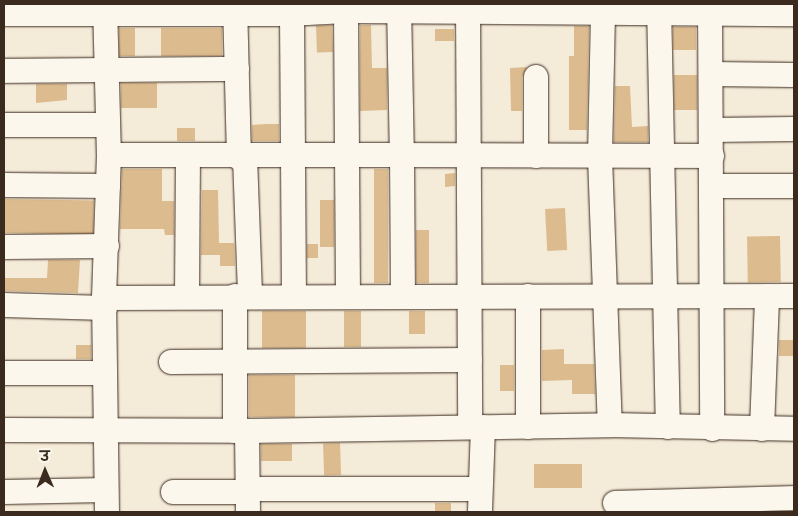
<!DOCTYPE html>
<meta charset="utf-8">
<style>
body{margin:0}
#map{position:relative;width:798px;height:516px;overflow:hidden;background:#f5ebd9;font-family:"Playpen Sans","Playpen Sans Deva",sans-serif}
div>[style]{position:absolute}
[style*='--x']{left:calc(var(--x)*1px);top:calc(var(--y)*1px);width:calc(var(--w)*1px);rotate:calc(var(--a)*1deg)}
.building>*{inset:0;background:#dcbc8f;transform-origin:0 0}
.roads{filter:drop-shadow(0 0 1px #3b2a1e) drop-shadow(0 0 1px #3b2a1e)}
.minor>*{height:24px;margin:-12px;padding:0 12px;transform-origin:12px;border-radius:12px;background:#fbf7ec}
span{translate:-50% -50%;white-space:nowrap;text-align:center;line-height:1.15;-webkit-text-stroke:4px #fbf7ec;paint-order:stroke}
.frame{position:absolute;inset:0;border:5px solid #3b2a1e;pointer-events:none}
.north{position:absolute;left:20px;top:446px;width:50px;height:50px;-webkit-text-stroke:4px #fbf7ec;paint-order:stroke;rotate:359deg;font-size:14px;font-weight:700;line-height:20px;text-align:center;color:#3b2a1e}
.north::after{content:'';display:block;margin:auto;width:18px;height:22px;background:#3b2a1e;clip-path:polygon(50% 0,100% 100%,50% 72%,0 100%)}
</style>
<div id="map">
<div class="building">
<div style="left:332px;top:25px;width:27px;height:16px;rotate:88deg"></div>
<div style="clip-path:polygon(360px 25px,371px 25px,372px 68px,387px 68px,387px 110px,360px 111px)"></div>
<div style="clip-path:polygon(574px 26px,589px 26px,587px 130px,569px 130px,569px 56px,574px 56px)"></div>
<div style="left:673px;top:27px;width:23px;height:23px"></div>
<div style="left:119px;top:28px;width:16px;height:28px"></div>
<div style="left:161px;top:28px;width:61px;height:28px"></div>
<div style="left:435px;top:29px;width:19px;height:12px"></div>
<div style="clip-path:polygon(527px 67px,522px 77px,522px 111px,511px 111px,510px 68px)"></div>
<div style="left:674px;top:75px;width:23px;height:35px"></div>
<div style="left:157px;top:83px;width:25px;height:36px;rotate:90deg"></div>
<div style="clip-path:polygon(36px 84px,67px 84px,67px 100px,36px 103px)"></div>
<div style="clip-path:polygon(615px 86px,630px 86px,632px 127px,648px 126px,648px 142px,614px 142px)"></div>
<div style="clip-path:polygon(267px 124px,279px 124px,279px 141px,252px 141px,252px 125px)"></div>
<div style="left:195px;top:128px;width:13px;height:18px;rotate:90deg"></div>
<div style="clip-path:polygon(122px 169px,162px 169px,162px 201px,174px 201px,174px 235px,165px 235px,164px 229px,120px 229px)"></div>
<div style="left:374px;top:169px;width:14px;height:114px"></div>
<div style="clip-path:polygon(455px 173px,455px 186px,445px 187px,445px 174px)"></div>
<div style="clip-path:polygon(202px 190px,218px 190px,219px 243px,234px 243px,235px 266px,220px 266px,220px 255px,201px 255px)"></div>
<div style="left:4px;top:199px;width:90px;height:34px;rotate:1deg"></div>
<div style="left:320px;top:200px;width:14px;height:47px"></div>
<div style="left:565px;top:208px;width:42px;height:20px;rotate:87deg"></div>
<div style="left:416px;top:230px;width:13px;height:53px"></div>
<div style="left:780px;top:236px;width:46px;height:33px;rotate:89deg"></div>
<div style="left:307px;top:244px;width:11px;height:14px"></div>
<div style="clip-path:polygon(48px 260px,80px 260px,78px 293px,4px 291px,4px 278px,47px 278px)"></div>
<div style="left:262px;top:311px;width:44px;height:37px"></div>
<div style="left:344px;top:311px;width:17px;height:36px"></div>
<div style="left:409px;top:311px;width:16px;height:23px"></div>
<div style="left:779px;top:340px;width:15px;height:16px"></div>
<div style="left:76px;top:345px;width:15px;height:14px"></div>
<div style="clip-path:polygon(564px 349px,564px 364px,594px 364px,595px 394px,572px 394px,572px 380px,542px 381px,542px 350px)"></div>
<div style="left:500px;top:365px;width:14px;height:26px"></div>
<div style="left:249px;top:375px;width:46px;height:42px"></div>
<div style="left:340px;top:443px;width:32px;height:17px;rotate:88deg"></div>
<div style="left:292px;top:444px;width:17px;height:31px;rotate:90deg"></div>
<div style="left:534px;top:464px;width:48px;height:24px"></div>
<div style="left:435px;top:503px;width:16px;height:9px"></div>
</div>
<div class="roads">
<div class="minor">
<div style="--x:105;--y:4;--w:151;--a:88.5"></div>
<div style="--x:109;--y:155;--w:143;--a:92"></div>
<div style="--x:104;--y:298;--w:214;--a:89.2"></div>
<div style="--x:235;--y:4;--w:154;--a:88.5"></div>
<div style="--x:399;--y:4;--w:151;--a:88.9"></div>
<div style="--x:402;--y:155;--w:310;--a:0.2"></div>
<div style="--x:468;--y:4;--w:423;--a:89.7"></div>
<div style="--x:659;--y:4;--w:423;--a:88.8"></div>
<div style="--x:710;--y:4;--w:425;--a:89.7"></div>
<div style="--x:346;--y:11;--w:285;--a:89.6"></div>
<div style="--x:603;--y:13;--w:144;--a:91.2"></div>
<div style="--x:600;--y:157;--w:268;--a:87.9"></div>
<div style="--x:4;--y:14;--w:284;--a:0"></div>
<div style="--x:288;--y:14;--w:58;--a:-3"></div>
<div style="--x:346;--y:11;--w:448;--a:0.4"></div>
<div style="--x:292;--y:14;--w:282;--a:89.6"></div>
<div style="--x:4;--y:71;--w:233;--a:-0.5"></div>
<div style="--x:711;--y:74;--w:83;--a:0.7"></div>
<div style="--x:536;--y:77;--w:79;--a:90"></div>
<div style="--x:4;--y:125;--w:103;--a:0"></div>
<div style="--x:712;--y:130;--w:82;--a:-0.7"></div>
<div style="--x:109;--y:155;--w:293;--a:0"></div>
<div style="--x:402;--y:155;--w:141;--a:89.6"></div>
<div style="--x:245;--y:157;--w:139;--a:87.9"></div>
<div style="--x:4;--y:185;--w:104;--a:0.6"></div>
<div style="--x:711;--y:186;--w:83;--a:0"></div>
<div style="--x:4;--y:247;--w:103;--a:-0.6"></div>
<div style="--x:235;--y:296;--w:135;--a:90"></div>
<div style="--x:187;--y:297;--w:140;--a:-89.6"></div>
<div style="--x:104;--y:298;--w:690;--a:-0.17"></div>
<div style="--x:4;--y:305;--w:101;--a:1.7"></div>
<div style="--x:171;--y:362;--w:299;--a:-0.4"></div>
<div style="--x:4;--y:373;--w:101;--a:0"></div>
<div style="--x:528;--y:427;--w:131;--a:-90"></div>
<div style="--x:762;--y:429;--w:133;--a:-87.8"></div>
<div style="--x:4;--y:430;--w:243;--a:0.2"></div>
<div style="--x:247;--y:431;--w:363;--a:-0.9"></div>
<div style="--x:610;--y:425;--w:184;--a:1.2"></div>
<div style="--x:247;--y:431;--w:81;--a:89.3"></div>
<div style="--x:248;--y:489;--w:232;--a:0"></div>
<div style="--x:4;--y:492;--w:102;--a:-1.1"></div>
<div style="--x:173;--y:492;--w:75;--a:0"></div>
<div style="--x:615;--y:503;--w:179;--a:-1.6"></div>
<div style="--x:480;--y:512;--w:85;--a:-88"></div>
</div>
</div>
<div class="frame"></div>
<div class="north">उ</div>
</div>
